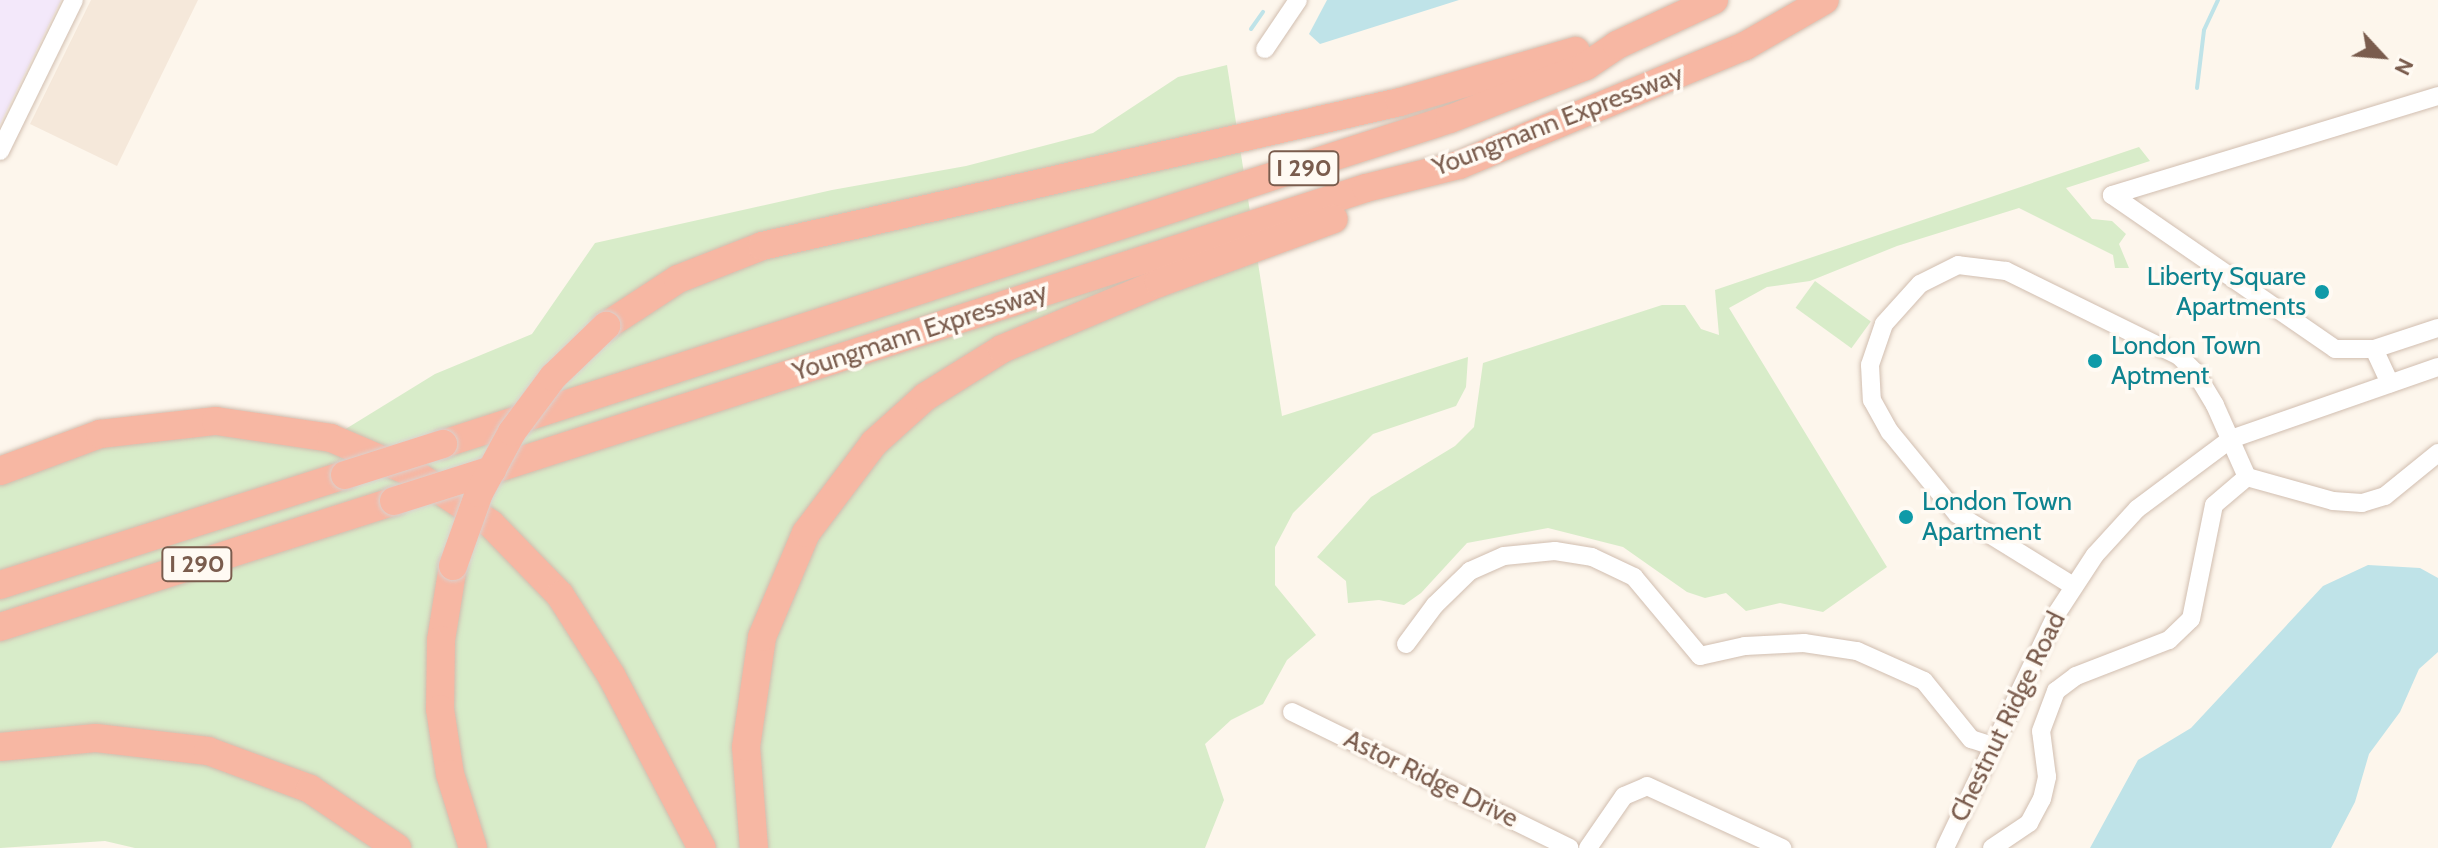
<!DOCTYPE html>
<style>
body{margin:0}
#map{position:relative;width:2438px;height:848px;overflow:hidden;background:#fdf6ec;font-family:Cabin,sans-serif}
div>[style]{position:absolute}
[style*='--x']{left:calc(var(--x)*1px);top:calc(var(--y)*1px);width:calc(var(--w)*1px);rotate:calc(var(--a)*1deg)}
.residential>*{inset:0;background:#f5e8da}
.education>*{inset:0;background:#f3e8fa}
.green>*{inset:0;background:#d8ecc9;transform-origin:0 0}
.water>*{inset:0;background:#bfe3e8}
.stream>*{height:4px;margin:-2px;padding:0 2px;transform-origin:2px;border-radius:2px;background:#bfe3e8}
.roads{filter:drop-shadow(0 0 2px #d1beb0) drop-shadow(0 0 2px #d1beb0)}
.minor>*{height:18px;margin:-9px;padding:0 9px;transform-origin:9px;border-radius:9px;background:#fff}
.highway>*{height:28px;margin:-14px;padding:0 14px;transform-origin:14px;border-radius:14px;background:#f7b7a3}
.bridges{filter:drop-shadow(0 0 2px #dad1cd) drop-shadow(0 0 2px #dad1cd)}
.highway-bridge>*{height:28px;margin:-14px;padding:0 14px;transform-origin:14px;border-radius:14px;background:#f7b7a3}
.dots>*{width:22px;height:22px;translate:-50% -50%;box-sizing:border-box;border:4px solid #fffaf3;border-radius:50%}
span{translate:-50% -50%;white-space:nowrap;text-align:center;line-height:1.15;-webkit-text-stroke:7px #fffaf3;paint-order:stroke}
.shield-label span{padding:2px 6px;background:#fffaf3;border:2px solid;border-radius:6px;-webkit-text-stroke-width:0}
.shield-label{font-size:24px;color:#7a5c4d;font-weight:700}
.street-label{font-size:26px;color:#7a5c4d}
.culture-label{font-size:26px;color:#0d838f}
.right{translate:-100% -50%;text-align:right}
.left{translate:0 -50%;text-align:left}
.north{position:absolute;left:2342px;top:16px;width:80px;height:80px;-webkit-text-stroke:6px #fffaf3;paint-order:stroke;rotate:116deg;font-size:22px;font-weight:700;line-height:32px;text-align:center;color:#7a5c4d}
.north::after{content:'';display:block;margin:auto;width:28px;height:36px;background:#7a5c4d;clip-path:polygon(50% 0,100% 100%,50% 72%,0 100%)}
</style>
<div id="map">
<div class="residential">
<div style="clip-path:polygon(91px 0,198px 0,117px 166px,30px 124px)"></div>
</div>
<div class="education">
<div style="clip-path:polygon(0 0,61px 0,0 124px)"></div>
</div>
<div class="green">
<div style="clip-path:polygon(1227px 65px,1282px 416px,1468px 357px,1466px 387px,1456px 406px,1373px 434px,1293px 513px,1275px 547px,1275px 585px,1316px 635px,1287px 660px,1263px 704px,1231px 720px,1205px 744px,1224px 800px,1205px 848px,135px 848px,105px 841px,0 848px,0 471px,123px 429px,331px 438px,435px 374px,532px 334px,595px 243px,832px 190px,966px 166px,1093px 133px,1178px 77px)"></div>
<div style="clip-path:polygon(2139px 147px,2150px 161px,2066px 188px,2092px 219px,2112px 221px,2126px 234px,2119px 244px,2129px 268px,2115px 268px,2113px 255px,2019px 208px,1897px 246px,1810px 281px,1767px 287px,1729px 308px,1887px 567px,1823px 612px,1780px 603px,1746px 611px,1726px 593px,1705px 598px,1687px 592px,1623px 547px,1548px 528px,1467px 543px,1421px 593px,1404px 605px,1379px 600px,1348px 603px,1346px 581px,1317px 557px,1371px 497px,1455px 446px,1474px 427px,1483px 363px,1662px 305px,1685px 305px,1701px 329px,1719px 335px,1715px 290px)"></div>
<div style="left:1815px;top:281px;width:69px;height:33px;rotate:36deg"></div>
</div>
<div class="water">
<div style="clip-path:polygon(1327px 0,1459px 0,1320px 44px,1309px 34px)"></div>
<div style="clip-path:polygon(2368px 565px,2420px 568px,2438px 578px,2438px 652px,2419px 669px,2400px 712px,2369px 754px,2355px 802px,2331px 848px,2090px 848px,2138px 760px,2191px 728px,2323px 586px)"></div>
</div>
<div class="stream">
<div style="--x:1251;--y:29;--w:21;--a:-55"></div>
<div style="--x:2197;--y:88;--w:58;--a:-83.1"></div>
<div style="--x:2204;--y:30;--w:33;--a:-65"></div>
</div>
<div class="roads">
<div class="minor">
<div style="--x:1265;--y:49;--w:59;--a:-56"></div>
<div style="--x:2438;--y:96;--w:341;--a:163.1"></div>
<div style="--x:2112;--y:195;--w:271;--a:34.6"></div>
<div style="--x:2335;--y:349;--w:39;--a:0"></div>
<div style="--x:2374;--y:349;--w:67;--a:-18.2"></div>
<div style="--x:0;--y:151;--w:168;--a:-63.9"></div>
<div style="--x:2374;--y:349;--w:38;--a:65"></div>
<div style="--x:2247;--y:477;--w:89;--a:15.6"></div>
<div style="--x:2333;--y:501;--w:29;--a:4"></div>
<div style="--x:2362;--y:503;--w:24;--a:-17"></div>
<div style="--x:2385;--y:496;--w:68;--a:-39.1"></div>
<div style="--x:1406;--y:644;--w:49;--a:-53.4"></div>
<div style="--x:1435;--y:605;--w:49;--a:-44.2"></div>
<div style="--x:1470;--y:571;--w:37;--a:-24"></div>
<div style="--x:1504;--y:556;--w:51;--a:-5.6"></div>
<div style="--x:1555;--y:551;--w:37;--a:9"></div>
<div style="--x:1592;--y:557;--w:47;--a:25.5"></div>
<div style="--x:1634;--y:577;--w:103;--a:50.1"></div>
<div style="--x:1700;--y:656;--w:46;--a:-12.5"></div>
<div style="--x:1745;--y:646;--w:59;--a:-2.9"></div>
<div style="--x:1804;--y:643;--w:54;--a:8.6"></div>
<div style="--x:1857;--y:651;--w:73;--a:24.1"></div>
<div style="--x:1924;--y:681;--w:75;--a:51"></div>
<div style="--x:1971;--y:739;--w:23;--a:18"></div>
<div style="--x:1292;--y:712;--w:309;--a:26.1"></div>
<div style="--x:1588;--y:848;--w:63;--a:-55.3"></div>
<div style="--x:1624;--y:796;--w:25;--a:-23"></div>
<div style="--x:1647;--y:786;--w:149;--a:24.7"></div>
<div style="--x:1945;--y:848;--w:260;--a:-64.5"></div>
<div style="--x:2057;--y:613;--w:69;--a:-56.8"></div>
<div style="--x:2095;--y:555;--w:62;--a:-47.6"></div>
<div style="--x:2137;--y:509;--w:117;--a:-36.7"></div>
<div style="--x:2231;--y:439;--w:219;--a:-19.2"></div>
<div style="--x:1992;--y:848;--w:45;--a:-34"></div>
<div style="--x:2029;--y:823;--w:27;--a:-62"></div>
<div style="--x:2042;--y:799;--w:23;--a:-77"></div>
<div style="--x:2047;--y:777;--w:46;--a:-97.4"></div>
<div style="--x:2041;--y:731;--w:43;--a:-69.4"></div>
<div style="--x:2056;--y:691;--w:25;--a:-37"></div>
<div style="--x:2076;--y:676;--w:100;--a:-21.2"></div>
<div style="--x:2169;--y:640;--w:30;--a:-44"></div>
<div style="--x:2191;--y:619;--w:116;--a:-78.6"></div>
<div style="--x:2214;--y:505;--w:43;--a:-40.3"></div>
<div style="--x:2247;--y:477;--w:79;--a:-114"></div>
<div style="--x:2215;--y:405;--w:39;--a:-121"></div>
<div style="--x:2195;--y:372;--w:23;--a:-135"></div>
<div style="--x:2179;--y:356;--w:193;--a:-153.8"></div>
<div style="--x:2006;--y:271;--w:48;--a:-172.9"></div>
<div style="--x:1958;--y:265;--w:42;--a:153.4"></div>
<div style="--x:1920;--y:284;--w:54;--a:132"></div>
<div style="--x:1884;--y:324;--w:43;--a:108.9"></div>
<div style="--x:1870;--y:365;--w:35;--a:87"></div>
<div style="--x:1872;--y:400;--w:37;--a:61"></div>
<div style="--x:1890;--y:432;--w:106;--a:50.7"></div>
<div style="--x:1957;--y:514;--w:137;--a:31.8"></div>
</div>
<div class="highway">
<div style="--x:606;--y:326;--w:86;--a:-33.1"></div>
<div style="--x:678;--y:279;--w:90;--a:-21.4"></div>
<div style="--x:762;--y:246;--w:654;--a:-12.72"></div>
<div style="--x:1400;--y:102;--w:183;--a:-16.2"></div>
<div style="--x:443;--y:444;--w:1058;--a:-17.89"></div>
<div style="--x:1450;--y:119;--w:146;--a:-21.3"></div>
<div style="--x:1586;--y:66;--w:37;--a:-34"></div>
<div style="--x:1617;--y:45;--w:107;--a:-24.9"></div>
<div style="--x:492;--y:470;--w:918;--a:-17.88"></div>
<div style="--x:1366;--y:188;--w:96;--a:-13.9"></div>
<div style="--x:1459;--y:165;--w:310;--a:-22.6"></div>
<div style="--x:1745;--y:46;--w:92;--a:-29.9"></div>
<div style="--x:0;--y:471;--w:107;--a:-20.3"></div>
<div style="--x:100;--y:434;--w:117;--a:-6.4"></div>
<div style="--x:216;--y:421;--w:116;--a:8.4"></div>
<div style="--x:331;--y:438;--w:91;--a:23.2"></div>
<div style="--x:415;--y:474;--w:91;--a:33.3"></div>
<div style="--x:491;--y:524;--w:99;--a:45.8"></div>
<div style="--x:560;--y:595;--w:95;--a:57.5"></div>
<div style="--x:611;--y:675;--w:195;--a:62.3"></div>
<div style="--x:453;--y:566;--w:75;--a:99.2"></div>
<div style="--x:441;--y:640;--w:69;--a:90.8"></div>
<div style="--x:440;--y:709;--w:66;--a:81.3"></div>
<div style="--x:450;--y:774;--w:77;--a:72.7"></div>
<div style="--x:0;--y:585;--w:362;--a:-17.7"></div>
<div style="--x:0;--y:627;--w:414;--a:-17.7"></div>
<div style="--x:0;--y:747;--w:96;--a:-5.4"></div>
<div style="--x:96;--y:738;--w:113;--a:6.6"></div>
<div style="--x:208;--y:751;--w:109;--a:20.4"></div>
<div style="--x:310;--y:789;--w:105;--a:34.1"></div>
<div style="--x:754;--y:848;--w:101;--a:-94.5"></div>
<div style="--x:746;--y:747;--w:111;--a:-81.7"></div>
<div style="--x:762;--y:637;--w:113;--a:-67.1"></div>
<div style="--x:806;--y:533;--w:113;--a:-52.9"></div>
<div style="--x:874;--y:443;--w:69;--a:-42"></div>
<div style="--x:925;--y:397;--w:91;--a:-31.9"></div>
<div style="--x:1002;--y:349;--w:170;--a:-22.8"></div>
<div style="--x:1159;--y:283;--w:186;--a:-20.1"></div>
</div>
</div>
<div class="bridges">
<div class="highway-bridge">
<div style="--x:345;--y:475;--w:103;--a:-17.6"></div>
<div style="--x:394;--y:501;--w:103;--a:-17.6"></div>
<div style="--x:453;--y:566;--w:77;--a:-70.4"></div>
<div style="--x:479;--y:493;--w:69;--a:-61.6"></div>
<div style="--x:512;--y:432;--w:69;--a:-53.3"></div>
<div style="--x:553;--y:377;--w:74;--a:-43.9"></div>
</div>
</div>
<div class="dots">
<div style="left:2322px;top:292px;background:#0f9aa8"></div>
<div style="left:2095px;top:361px;background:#0f9aa8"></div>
<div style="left:1906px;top:517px;background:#0f9aa8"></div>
</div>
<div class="shield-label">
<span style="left:1304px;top:168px">I 290</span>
<span style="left:197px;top:564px">I 290</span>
</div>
<div class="street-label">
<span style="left:1558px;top:121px;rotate:-21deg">Youngmann Expressway</span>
<span style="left:920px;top:332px;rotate:-18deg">Youngmann Expressway</span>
<span style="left:2008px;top:717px;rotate:-64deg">Chestnut Ridge Road</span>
<span style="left:1431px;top:779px;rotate:26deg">Astor Ridge Drive</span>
</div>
<div class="culture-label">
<span class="right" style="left:2306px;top:292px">Liberty Square<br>Apartments</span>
<span class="left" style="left:2111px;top:361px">London Town<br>Aptment</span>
<span class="left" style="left:1922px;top:517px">London Town<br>Apartment</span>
</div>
<div class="north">N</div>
</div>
